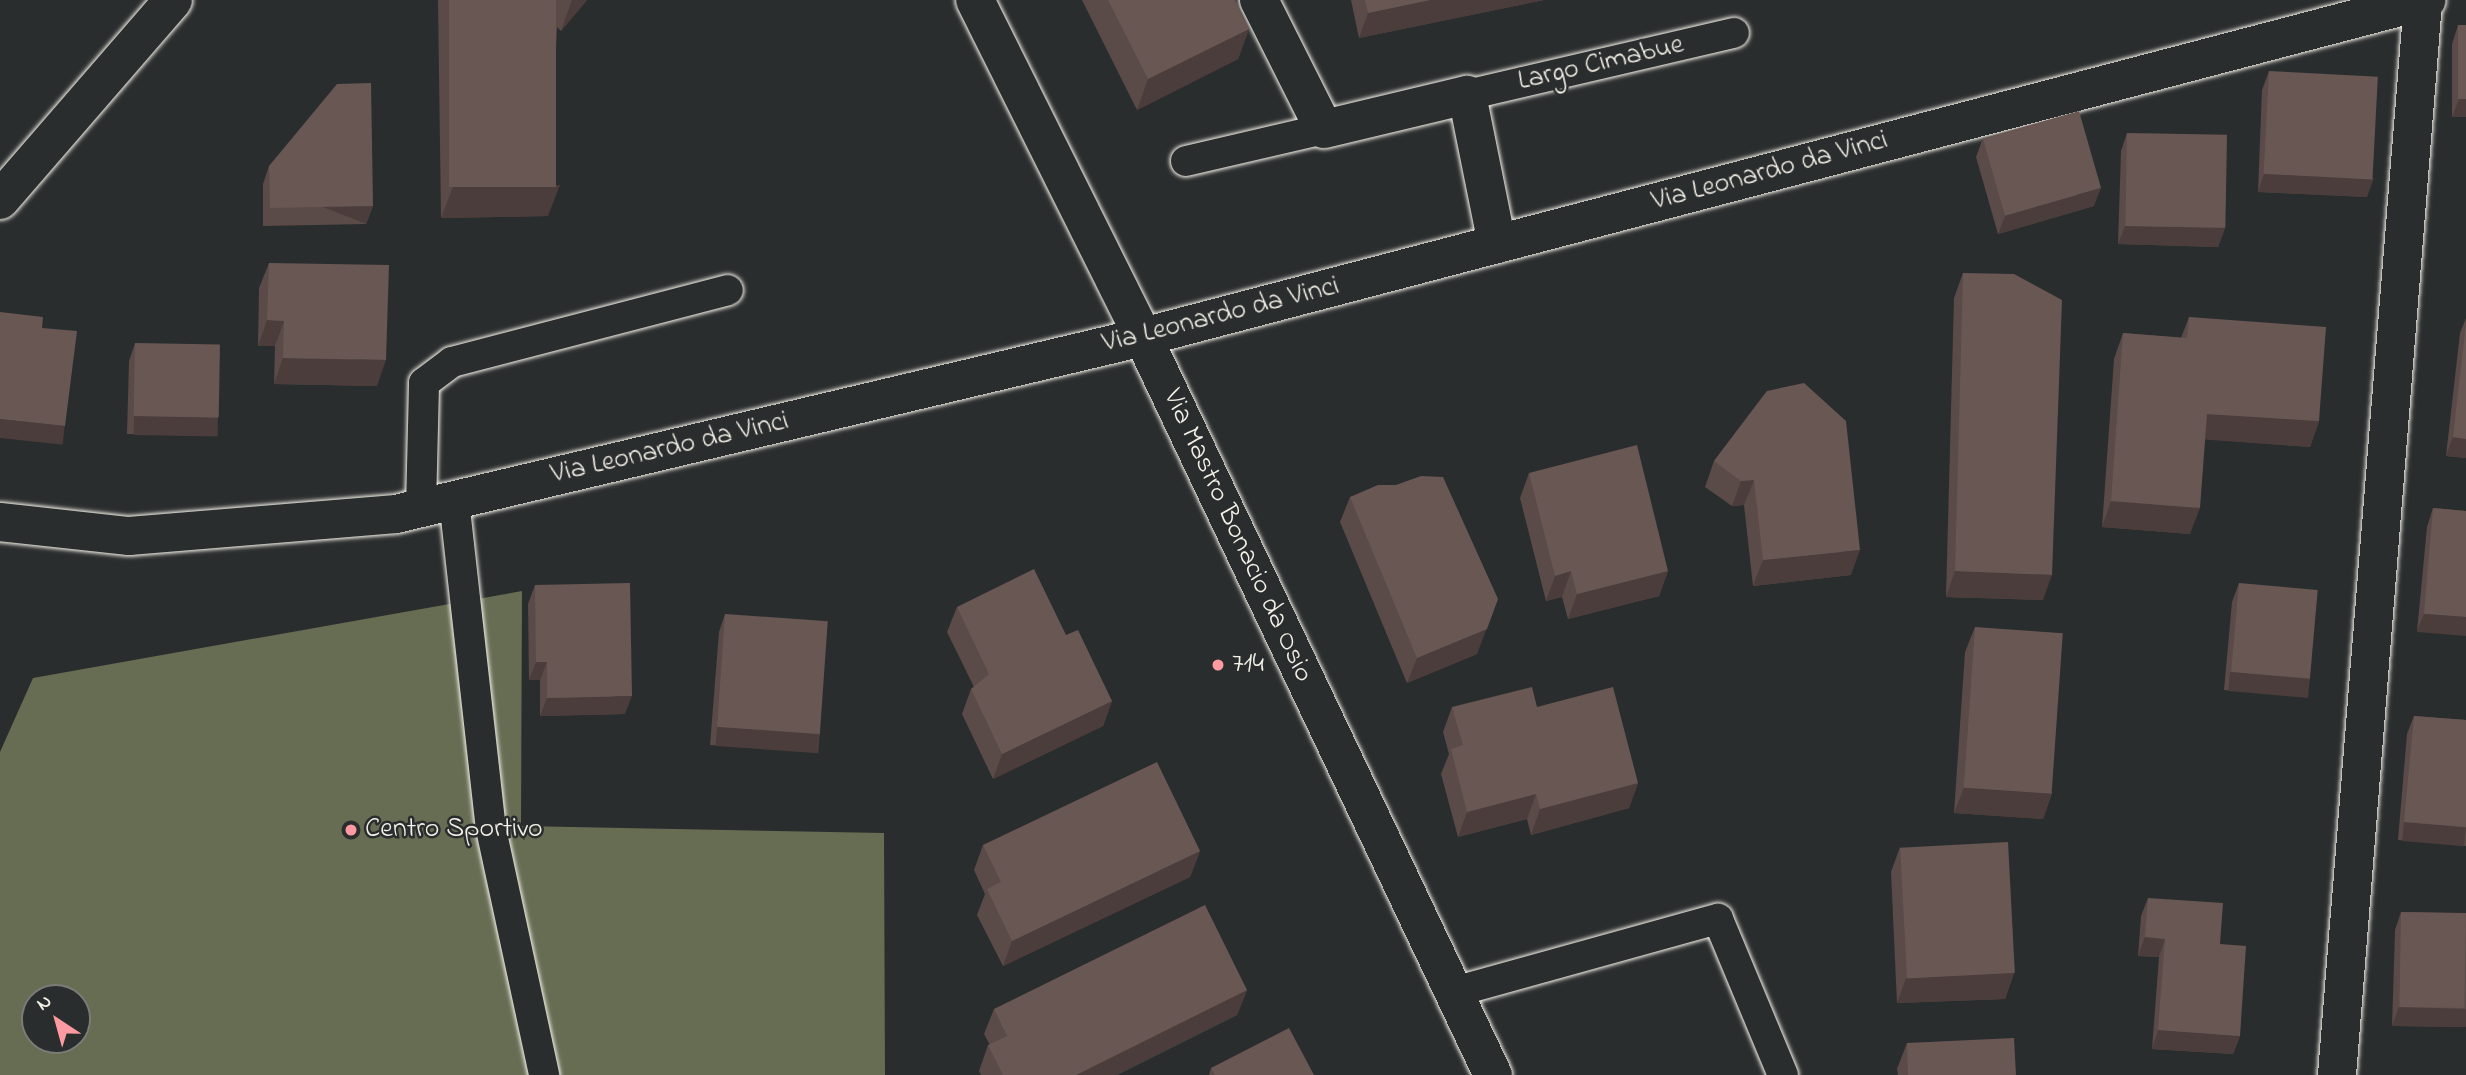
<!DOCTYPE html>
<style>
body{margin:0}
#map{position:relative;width:2466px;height:1075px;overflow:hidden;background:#2a2d2e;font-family:"Indie Flower",sans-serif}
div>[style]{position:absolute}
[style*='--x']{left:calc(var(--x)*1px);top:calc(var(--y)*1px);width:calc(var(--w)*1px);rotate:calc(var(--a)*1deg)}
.green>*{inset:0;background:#666d53}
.roads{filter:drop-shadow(0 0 2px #f4f1e8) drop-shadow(0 0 2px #f4f1e8)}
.service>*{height:30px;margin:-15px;padding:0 15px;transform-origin:15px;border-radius:15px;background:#2a2d2e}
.minor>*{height:38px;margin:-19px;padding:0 19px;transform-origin:19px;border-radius:19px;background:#2a2d2e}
.wall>*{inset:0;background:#5a4b48}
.shaded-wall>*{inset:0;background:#4a3d3b;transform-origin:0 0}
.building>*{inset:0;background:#695754;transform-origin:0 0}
.dots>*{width:19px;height:19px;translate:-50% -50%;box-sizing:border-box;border:4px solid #2a2d2e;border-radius:50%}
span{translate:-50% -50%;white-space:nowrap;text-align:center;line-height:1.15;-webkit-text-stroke:5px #2a2d2e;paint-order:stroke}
.street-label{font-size:28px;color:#f4f1e8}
.poi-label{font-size:28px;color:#f4f1e8}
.left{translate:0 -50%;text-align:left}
.north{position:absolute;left:21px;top:984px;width:70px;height:70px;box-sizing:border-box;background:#2a2d2e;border:2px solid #7b7b78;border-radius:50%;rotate:324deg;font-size:19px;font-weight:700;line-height:28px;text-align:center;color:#f4f1e8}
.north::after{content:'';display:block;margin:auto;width:24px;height:32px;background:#ff9aa2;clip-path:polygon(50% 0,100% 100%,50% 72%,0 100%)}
</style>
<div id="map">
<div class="green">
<div style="clip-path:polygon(evenodd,522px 591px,521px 826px,884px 833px,885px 1075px,0 1075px,0 752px,33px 678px,522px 591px,35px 998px,77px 998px,77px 1040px,35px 1040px,35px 998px)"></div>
</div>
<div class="roads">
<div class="service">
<div style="--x:1467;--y:95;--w:274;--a:-13.1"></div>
<div style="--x:1186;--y:161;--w:142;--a:-13.1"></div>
<div style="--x:454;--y:500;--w:331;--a:83.6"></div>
<div style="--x:491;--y:829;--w:252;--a:77.8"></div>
<div style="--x:421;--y:508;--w:125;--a:-88.6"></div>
<div style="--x:424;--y:383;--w:35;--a:-37"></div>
<div style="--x:452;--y:362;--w:285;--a:-14.6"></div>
<div style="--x:1454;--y:992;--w:274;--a:-15.5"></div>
<div style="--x:1718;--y:919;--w:169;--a:67.4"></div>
</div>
<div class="minor">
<div style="--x:975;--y:0;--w:377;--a:63.5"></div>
<div style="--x:1143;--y:337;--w:817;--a:64.63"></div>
<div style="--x:1259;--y:0;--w:144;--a:63.3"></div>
<div style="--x:1324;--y:129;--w:147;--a:-13.4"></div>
<div style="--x:1467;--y:95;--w:152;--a:78.6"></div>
<div style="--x:0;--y:200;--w:264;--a:-49.1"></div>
<div style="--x:0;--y:522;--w:130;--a:6.2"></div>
<div style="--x:129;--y:536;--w:268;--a:-4.7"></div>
<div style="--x:396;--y:514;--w:768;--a:-13.33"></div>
<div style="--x:1143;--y:337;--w:1327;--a:-14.71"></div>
<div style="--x:2337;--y:1075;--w:1077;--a:-85.42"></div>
</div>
</div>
<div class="wall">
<div style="clip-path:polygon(438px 0,587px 0,561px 31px,557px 27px,548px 216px,441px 218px)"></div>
<div style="clip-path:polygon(1082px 0,1235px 0,1249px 29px,1238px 59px,1137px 110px)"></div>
<div style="clip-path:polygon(1351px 0,1544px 0,1359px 38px)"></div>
<div style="clip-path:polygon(2458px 25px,2466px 117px,2452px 117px,2452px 44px)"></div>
<div style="clip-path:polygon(2269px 71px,2367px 197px,2258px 192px,2262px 90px)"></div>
<div style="clip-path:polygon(2127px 133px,2225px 228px,2218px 247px,2118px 244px,2121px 151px)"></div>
<div style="clip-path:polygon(1983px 138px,2094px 206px,1998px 234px,1976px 157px)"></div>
<div style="clip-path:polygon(269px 166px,373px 206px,366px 224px,263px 226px,263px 184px)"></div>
<div style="clip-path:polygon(269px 263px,377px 386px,274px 384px,275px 346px,258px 346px,259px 288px)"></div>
<div style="clip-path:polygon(1963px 273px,2043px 600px,1946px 597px,1954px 298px)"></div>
<div style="clip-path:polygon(2189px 317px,2319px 421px,2310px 447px,2205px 439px,2190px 534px,2102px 527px,2114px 359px,2123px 333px,2181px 338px)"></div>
<div style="clip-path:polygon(2466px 318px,2466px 458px,2446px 456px,2460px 333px)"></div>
<div style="clip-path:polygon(135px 343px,218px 418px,212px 436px,127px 434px,129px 361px)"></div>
<div style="clip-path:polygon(1767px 391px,1851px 575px,1753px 586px,1744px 505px,1732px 506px,1705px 487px,1714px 461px)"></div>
<div style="clip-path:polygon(1529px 473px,1668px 571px,1659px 596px,1568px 619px,1562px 597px,1546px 601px,1520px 498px)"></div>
<div style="clip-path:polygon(1396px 485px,1477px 654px,1407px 683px,1340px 522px,1350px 497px)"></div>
<div style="clip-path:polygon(2433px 508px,2466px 511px,2417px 632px,2427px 527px)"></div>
<div style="clip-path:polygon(2239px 583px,2310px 679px,2304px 697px,2224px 690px,2232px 602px)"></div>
<div style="clip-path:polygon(535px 585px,625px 714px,540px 716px,540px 680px,529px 680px,528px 604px)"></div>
<div style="clip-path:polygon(957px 607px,1066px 635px,1112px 701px,1103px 726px,993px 779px,962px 714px,971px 689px,974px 687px,947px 632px)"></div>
<div style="clip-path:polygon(725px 614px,820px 734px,813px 752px,710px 745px,719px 632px)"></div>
<div style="clip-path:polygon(1975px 627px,2052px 793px,2043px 819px,1954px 813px,1965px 652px)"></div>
<div style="clip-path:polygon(1452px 707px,1537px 707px,1638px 783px,1629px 808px,1531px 835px,1527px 819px,1458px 837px,1441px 774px,1449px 754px,1443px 732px)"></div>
<div style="clip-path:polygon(2414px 716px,2466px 720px,2466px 846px,2398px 840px,2407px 734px)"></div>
<div style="clip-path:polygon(983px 845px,1200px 851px,1190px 877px,1003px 966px,977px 915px,985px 894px,974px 870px)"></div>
<div style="clip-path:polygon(1900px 847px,2014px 973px,2005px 999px,1897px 1003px,1891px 872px)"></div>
<div style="clip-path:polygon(2148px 898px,2220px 944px,2240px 1036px,2233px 1054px,2152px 1049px,2159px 957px,2138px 956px,2141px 916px)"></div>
<div style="clip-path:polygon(2401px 912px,2466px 913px,2466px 1027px,2392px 1026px,2395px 930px)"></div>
<div style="clip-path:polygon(1247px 990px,1237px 1015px,1117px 1075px,981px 1075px,979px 1071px,988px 1045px,990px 1045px,984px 1034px,994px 1009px)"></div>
<div style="clip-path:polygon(1907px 1043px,2016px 1075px,1898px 1075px,1897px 1069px)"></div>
<div style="clip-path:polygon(1211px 1068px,1314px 1075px,1209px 1075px)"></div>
</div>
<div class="shaded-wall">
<div style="clip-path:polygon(572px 0,587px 0,561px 31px)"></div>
<div style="clip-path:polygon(1430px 0,1544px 0,1359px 38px,1368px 13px)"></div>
<div style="clip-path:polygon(1249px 29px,1238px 59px,1137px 110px,1148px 79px)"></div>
<div style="clip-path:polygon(2459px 99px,2466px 99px,2466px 117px,2452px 117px)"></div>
<div style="clip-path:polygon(2264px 174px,2374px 178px,2367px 197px,2258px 192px)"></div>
<div style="clip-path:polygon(560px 185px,548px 216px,441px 218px,453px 187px)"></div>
<div style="clip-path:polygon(2101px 188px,2094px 206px,1998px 234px,2005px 216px)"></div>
<div style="left:373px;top:206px;width:19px;height:103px;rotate:111deg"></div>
<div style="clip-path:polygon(2125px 226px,2225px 228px,2218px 247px,2118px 244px)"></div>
<div style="clip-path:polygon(267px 320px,284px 321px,275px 346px,258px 346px)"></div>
<div style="clip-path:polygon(283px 358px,386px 360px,377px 386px,274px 384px)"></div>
<div style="clip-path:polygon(2207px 414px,2319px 421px,2310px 447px,2197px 439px)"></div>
<div style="left:134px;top:416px;width:84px;height:19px;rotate:1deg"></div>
<div style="left:0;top:419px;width:65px;height:19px;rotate:6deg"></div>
<div style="clip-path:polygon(2453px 437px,2466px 439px,2466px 458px,2446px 456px)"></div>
<div style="clip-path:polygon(1754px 480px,1744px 505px,1732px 506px,1741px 481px)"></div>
<div style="clip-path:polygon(2111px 501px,2200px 508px,2190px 534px,2102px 527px)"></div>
<div style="clip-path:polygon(1860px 550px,1851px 575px,1753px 586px,1763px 560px)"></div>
<div style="clip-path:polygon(1571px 571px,1562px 597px,1546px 601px,1555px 576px)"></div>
<div style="clip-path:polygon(1668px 571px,1659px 596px,1568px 619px,1577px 594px)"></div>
<div style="clip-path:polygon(1955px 571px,2052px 575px,2043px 600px,1946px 597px)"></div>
<div style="clip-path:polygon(1498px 599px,1477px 654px,1407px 683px,1417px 658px)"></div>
<div style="clip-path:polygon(2424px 614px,2466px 617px,2466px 636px,2417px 632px)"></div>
<div style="clip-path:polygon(536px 662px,547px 662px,540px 680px,529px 680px)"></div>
<div style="left:2230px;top:672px;width:80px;height:19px;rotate:5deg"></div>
<div style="clip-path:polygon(632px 696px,625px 714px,540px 716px,547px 698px)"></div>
<div style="clip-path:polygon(1112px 701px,1103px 726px,993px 779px,1002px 754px)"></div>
<div style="left:717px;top:727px;width:103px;height:19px;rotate:4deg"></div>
<div style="clip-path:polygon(1638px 783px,1629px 808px,1531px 835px,1540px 809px)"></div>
<div style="clip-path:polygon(1964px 788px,2052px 793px,2043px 819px,1954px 813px)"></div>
<div style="clip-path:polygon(1536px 794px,1527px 819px,1458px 837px,1467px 812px)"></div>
<div style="left:2404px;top:822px;width:62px;height:19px;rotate:5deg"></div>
<div style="clip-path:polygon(1200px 851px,1190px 877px,1003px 966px,1012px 941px)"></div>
<div style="clip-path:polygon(2145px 937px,2165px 939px,2159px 957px,2138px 956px)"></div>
<div style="clip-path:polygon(2014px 973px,2005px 999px,1897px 1003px,1906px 978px)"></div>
<div style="clip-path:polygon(1247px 990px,1237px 1015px,1117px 1075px,1076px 1075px)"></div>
<div style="clip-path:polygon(2399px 1007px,2466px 1009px,2466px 1027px,2392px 1026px)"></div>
<div style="clip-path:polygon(2158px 1030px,2240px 1036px,2233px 1054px,2152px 1049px)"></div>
</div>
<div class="building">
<div style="left:449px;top:0;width:107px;height:187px"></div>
<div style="clip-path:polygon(1108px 0,1235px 0,1249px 29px,1148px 79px)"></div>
<div style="clip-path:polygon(1365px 0,1430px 0,1368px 13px)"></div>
<div style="left:2458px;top:25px;width:8px;height:74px"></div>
<div style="left:2269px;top:71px;width:109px;height:103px;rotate:3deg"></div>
<div style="clip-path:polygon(371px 83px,373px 206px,270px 208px,269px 166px,337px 84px)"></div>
<div style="left:2079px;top:111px;width:80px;height:100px;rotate:74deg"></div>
<div style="left:2127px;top:133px;width:100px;height:93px;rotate:1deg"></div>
<div style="clip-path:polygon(269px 263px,389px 265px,386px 360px,283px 358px,284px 321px,267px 320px)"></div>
<div style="clip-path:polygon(1963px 273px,2014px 274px,2062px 300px,2052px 575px,1955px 571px)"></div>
<div style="clip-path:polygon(0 312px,43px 317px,42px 328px,77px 331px,65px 426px,0 419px)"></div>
<div style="clip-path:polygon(2189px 317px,2326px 327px,2319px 421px,2207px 414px,2200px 508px,2111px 501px,2123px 333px,2187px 338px)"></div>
<div style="clip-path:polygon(2466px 324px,2466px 439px,2453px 437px)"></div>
<div style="left:135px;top:343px;width:85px;height:73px;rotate:1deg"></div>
<div style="clip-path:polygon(1804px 383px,1846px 421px,1860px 550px,1763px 560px,1754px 480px,1741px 481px,1714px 461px,1767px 391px)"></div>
<div style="clip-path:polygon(1637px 445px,1668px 571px,1577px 594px,1571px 571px,1555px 576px,1529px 473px)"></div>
<div style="clip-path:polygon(1421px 476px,1443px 477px,1498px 599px,1487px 629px,1417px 658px,1350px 497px,1378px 485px,1396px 485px)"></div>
<div style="clip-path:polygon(2433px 508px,2466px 511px,2466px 617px,2424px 614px)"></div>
<div style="clip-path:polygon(1034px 569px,1066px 635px,1078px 630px,1112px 701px,1002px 754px,971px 689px,989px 674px,957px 607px)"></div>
<div style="clip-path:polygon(630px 583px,632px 696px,547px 698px,547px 662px,536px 662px,535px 585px)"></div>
<div style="left:2239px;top:583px;width:79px;height:89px;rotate:5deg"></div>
<div style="left:725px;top:614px;width:103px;height:113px;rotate:4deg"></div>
<div style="left:1975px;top:627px;width:88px;height:161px;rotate:4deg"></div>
<div style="clip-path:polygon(1532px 687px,1537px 707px,1613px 687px,1638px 783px,1540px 809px,1536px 794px,1467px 812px,1451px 749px,1463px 745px,1452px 707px)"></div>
<div style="clip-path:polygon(2414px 716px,2466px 720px,2466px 827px,2404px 822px)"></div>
<div style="clip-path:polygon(1157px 762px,1200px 851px,1012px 941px,987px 889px,1001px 882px,983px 845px)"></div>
<div style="left:2008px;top:842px;width:131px;height:108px;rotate:87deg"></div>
<div style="clip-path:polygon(2148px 898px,2223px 903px,2220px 944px,2246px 946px,2240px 1036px,2158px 1030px,2165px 939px,2145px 937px)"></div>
<div style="clip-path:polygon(1205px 905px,1247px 990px,1076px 1075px,1003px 1075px,988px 1045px,1007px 1036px,994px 1009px)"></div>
<div style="left:2401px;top:912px;width:65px;height:95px;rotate:1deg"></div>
<div style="clip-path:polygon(1289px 1028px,1314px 1075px,1215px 1075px,1211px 1068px)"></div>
<div style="clip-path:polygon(2014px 1038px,2016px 1075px,1908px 1075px,1907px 1043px)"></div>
</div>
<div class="dots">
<div style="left:1218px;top:665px;background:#ff9aa2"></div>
<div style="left:351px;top:830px;background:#ff9aa2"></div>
</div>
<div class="street-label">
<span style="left:1601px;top:64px;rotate:-13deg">Largo Cimabue</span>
<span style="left:1770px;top:172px;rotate:-15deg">Via Leonardo da Vinci</span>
<span style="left:1221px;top:316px;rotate:-14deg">Via Leonardo da Vinci</span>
<span style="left:670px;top:449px;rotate:-13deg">Via Leonardo da Vinci</span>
<span style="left:1237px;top:536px;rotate:65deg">Via Mastro Bonacio da Osio</span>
</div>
<div class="poi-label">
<span class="left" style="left:1232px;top:665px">714</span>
<span class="left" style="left:365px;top:830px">Centro Sportivo</span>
</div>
<div class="north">N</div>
</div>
